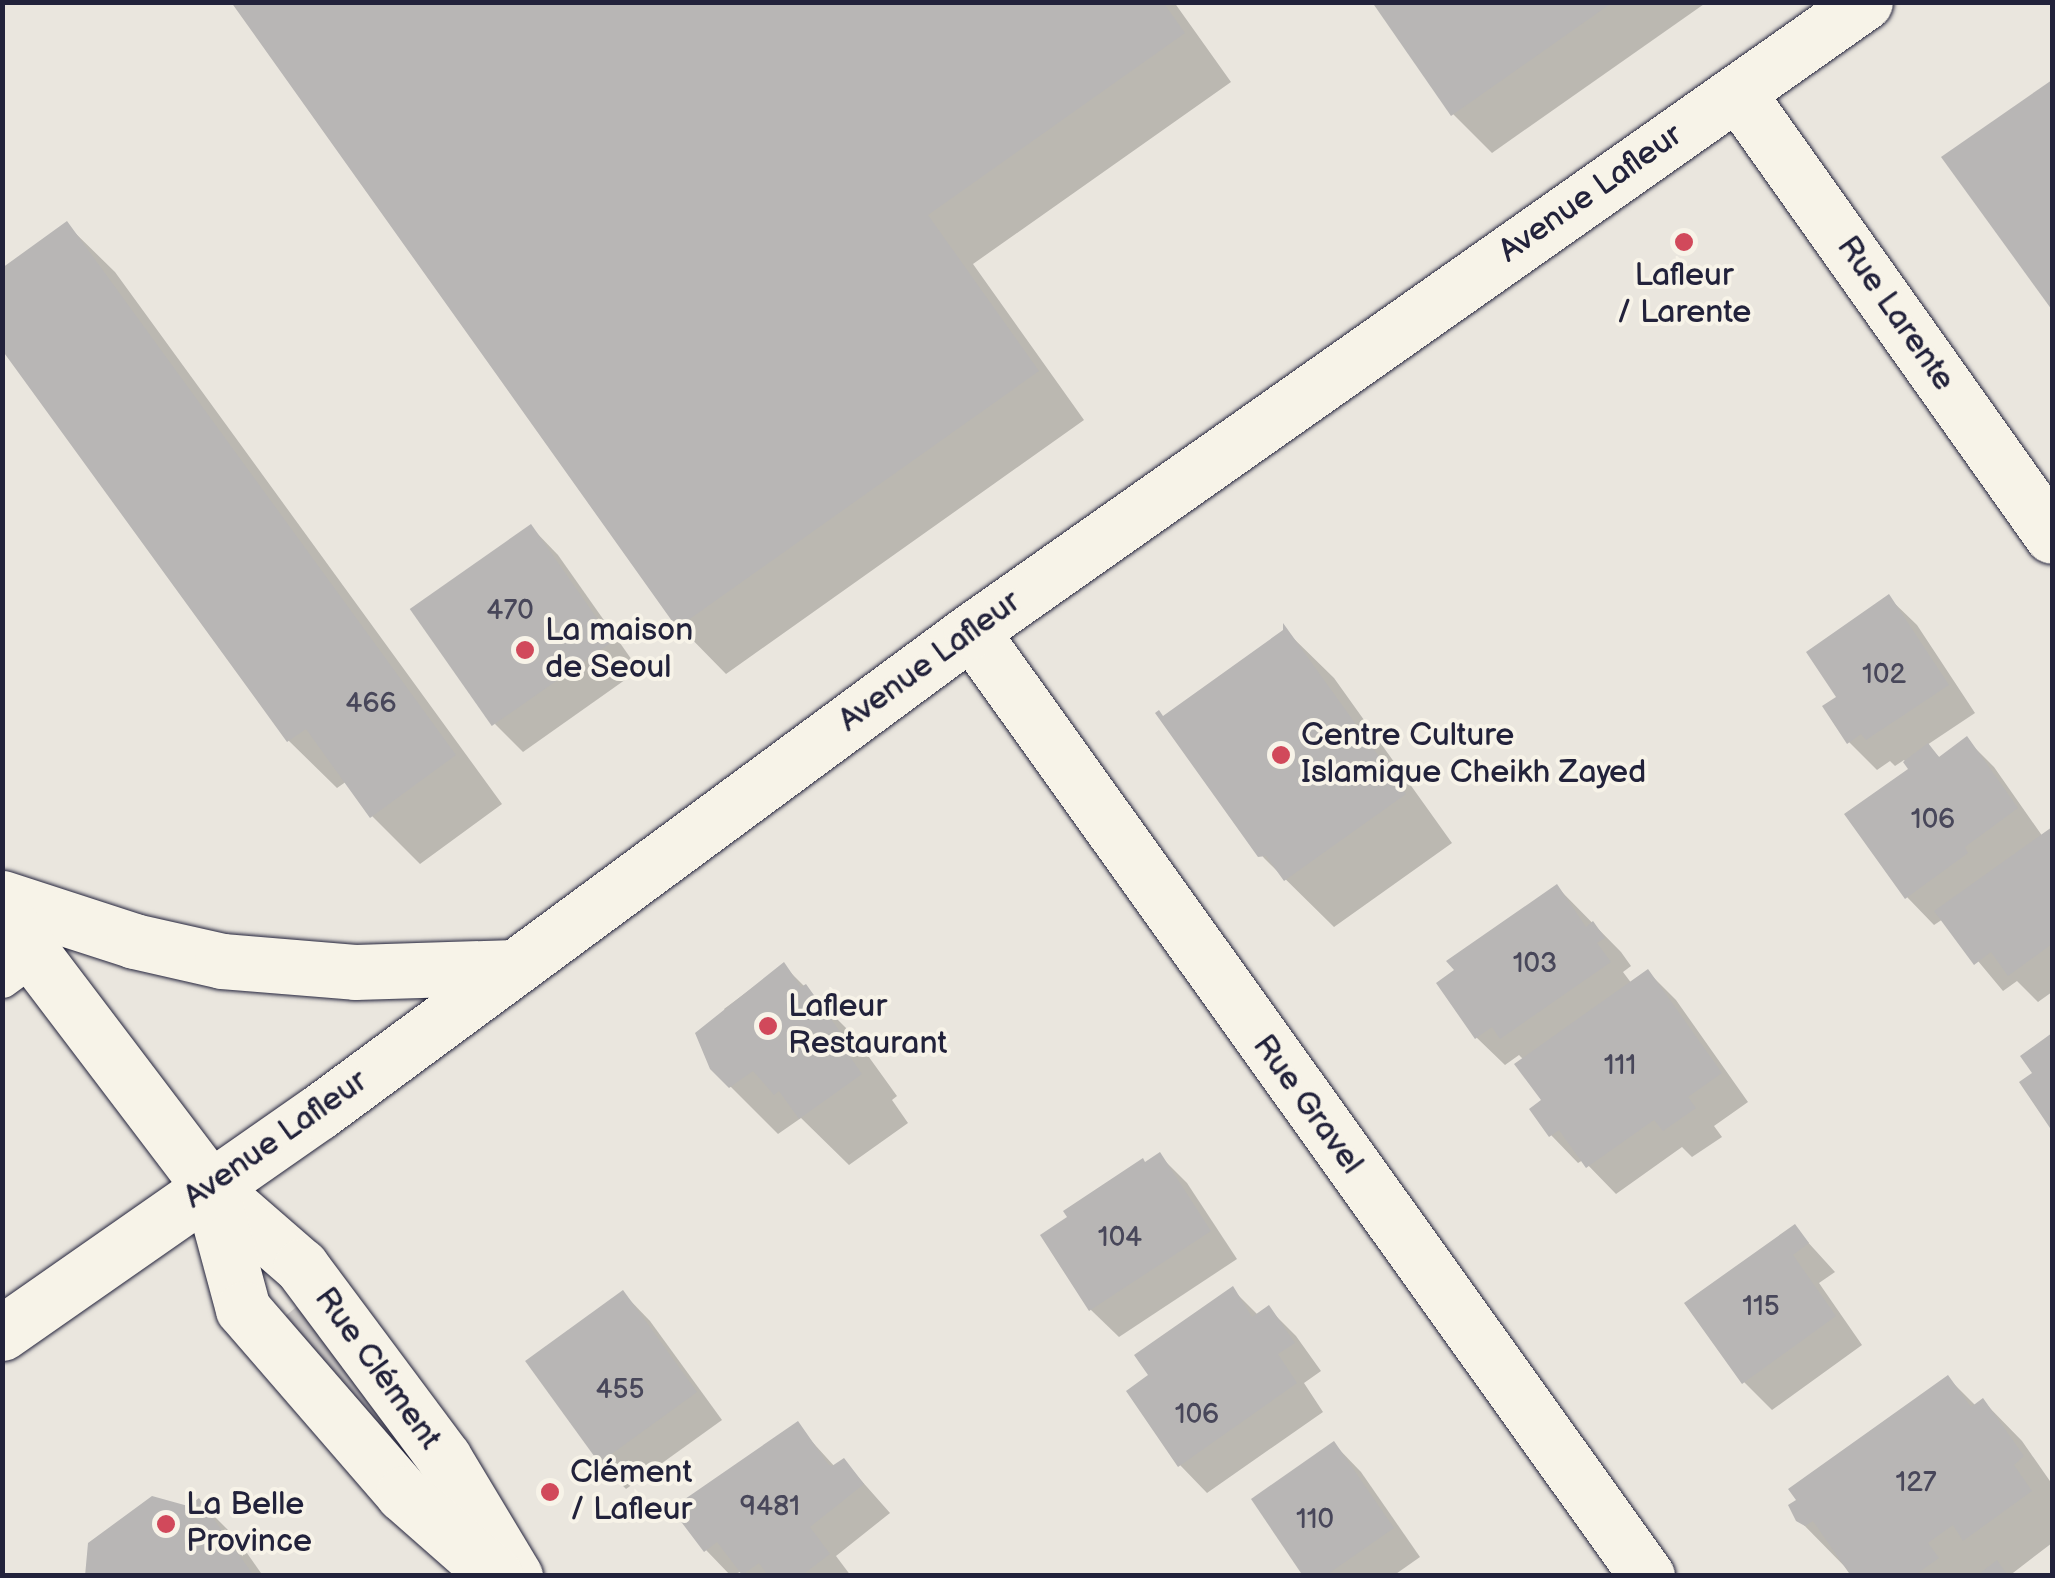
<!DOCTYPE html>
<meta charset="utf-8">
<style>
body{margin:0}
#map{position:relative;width:2055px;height:1578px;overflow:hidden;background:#eae6de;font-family:"Balsamiq Sans",sans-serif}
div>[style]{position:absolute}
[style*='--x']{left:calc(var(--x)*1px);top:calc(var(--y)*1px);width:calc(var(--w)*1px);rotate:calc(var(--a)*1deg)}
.green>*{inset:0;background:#cdc9c6}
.shadow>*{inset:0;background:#0003}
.building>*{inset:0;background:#b8b6b5;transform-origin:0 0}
.roads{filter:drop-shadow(0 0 2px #22223b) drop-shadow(0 0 2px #22223b)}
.service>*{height:35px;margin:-17.5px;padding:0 17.5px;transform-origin:17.5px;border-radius:17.5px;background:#f7f3e8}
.minor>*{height:55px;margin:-27.5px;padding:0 27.5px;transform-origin:27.5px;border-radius:27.5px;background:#f7f3e8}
.secondary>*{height:55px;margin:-27.5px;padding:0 27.5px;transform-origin:27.5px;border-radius:27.5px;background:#f7f3e8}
.dots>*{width:28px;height:28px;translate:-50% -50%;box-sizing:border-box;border:5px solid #f7f3e8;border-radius:50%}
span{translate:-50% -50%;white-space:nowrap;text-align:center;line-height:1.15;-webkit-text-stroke:8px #f7f3e8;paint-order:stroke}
.number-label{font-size:28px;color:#48475a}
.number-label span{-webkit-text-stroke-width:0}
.street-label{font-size:32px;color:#22223b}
.poi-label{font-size:32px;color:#22223b}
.left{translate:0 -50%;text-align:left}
.frame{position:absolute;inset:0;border:5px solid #22223b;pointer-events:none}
</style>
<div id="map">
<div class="green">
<div style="clip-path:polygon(300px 1304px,396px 1437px,387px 1437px,278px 1322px)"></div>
</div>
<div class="shadow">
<div style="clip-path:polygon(234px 2px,1174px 2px,1231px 82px,973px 264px,1084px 420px,726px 674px,679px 626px)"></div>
<div style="clip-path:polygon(1375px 2px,1707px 2px,1492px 153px,1453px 114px)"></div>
<div style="clip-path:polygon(2052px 83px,2052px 306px,1945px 158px)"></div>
<div style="clip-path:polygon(67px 225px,115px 272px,502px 804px,420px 864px,372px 816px,347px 781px,337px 788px,289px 741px,2px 345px)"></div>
<div style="clip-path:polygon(531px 527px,558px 555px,639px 670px,523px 752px,495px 724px)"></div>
<div style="clip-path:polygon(1889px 598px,1917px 625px,1975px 713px,1927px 745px,1941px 759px,1967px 740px,1994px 767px,2043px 837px,2052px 830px,2052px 992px,2038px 1002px,2017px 981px,2003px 991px,1943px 919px,1934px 925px,1907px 897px,1911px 769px,1904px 760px,1895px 766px,1890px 761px,1877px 770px,1849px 742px,1839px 698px)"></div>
<div style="clip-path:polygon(1286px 631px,1334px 678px,1452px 843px,1334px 927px,1264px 858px,1158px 714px,1164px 718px)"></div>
<div style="clip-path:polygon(1557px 887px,1621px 952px,1631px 966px,1623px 972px,1632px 984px,1648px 972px,1676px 1000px,1748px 1102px,1714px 1126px,1722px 1137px,1692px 1157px,1682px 1147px,1616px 1194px,1583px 1160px,1578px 1163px,1551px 1135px,1545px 1101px,1524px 1060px,1519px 1055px,1505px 1065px,1477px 1038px,1440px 983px)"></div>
<div style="clip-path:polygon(783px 965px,853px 1035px,897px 1096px,892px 1100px,908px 1123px,849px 1165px,801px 1118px,778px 1134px,712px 1068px,728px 1014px,724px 1009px)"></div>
<div style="clip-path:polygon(1160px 1156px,1187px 1183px,1237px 1259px,1119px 1337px,1091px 1310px,1070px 1218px)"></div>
<div style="clip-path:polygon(1795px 1228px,1835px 1272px,1819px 1283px,1862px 1345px,1772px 1410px,1744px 1382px)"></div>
<div style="clip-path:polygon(1232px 1289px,1259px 1316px,1269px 1309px,1296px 1336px,1321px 1371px,1304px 1383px,1323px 1412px,1207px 1493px,1180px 1465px,1152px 1376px)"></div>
<div style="clip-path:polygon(623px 1293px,650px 1321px,722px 1420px,626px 1489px,599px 1461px)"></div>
<div style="clip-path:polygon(1948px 1378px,1976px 1406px,1983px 1401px,2022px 1441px,2052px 1484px,2052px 1543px,2009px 1576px,1854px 1576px,1798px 1519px)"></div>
<div style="clip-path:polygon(797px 1425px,835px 1467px,844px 1461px,890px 1513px,836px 1556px,851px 1576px,745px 1576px,742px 1571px,731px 1576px,706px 1550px)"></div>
<div style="clip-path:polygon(1334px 1444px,1361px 1472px,1420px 1557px,1393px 1576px,1306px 1576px)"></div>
<div style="clip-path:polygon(199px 1501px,238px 1540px,263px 1576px,88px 1576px)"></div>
</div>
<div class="building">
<div style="clip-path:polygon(231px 2px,1163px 2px,1185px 33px,928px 215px,1039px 371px,677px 628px)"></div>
<div style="clip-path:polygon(1372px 2px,1613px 2px,1451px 116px)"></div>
<div style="clip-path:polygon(2052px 80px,2052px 310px,1941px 157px)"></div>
<div style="clip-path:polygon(67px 221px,456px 755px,370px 818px,306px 729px,287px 742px,2px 350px,2px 268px)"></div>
<div style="left:531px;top:524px;width:143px;height:148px;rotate:55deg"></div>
<div style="clip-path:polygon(1889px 594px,1949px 685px,1866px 740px,1861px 734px,1847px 744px,1822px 706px,1836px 697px,1806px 652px)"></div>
<div style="clip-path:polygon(1283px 623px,1406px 794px,1284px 881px,1266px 856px,1258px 857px,1155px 713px,1159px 710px,1163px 716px,1283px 630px)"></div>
<div style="clip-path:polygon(1967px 736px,2018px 808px,1965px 847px,1968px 853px,1905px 899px,1844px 814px,1908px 769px,1903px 762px,1928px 743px,1939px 757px)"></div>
<div style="clip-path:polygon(2052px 827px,2052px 944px,2008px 976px,1991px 952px,1974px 965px,1934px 911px)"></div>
<div style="clip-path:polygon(1557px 884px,1586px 927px,1593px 921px,1605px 938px,1597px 943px,1611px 962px,1500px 1039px,1492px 1027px,1475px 1039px,1436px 983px,1454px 970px,1446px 961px)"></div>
<div style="clip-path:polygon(784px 962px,801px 987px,806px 984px,851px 1047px,846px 1051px,862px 1074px,799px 1119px,779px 1091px,774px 1095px,753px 1071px,729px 1088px,710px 1069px,695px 1033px)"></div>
<div style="clip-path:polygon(1648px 969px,1722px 1073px,1688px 1097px,1696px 1108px,1663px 1131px,1654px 1120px,1586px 1168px,1559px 1130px,1549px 1137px,1529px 1109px,1541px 1100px,1514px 1064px)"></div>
<div style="clip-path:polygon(2052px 1033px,2052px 1131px,2019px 1082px,2032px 1073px,2020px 1056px)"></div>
<div style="clip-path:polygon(1160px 1152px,1211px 1231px,1089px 1311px,1040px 1235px,1067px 1217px,1063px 1211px,1143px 1158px,1145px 1162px)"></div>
<div style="clip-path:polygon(1795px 1224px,1809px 1243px,1793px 1255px,1836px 1316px,1742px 1384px,1684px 1303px)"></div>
<div style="clip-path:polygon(1233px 1286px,1252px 1317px,1269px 1305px,1295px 1343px,1278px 1354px,1297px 1383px,1178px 1467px,1126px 1391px,1148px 1375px,1134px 1355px)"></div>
<div style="left:623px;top:1290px;width:126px;height:121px;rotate:54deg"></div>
<div style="clip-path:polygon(1948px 1375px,1971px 1407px,1983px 1398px,2024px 1456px,2014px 1465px,2032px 1491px,1963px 1541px,1953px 1525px,1928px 1543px,1939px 1558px,1914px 1576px,1851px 1576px,1813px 1521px,1805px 1526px,1796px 1521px,1788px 1505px,1796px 1500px,1788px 1489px)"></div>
<div style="clip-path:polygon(798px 1421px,828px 1464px,832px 1466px,844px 1458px,864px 1484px,810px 1527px,830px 1554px,801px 1576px,768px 1576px,759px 1563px,742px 1575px,717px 1542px,704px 1552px,676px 1515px,689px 1505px,685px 1499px)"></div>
<div style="clip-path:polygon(1334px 1441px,1394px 1528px,1325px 1576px,1303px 1576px,1251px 1499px)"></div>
<div style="clip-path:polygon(152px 1496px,188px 1506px,199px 1498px,254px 1576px,85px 1576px,88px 1543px)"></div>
<div style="clip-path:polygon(1997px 1560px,2008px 1576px,1976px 1576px)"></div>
</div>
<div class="roads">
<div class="service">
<div style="--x:2;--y:980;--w:41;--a:-36"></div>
</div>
<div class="minor">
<div style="--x:1737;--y:92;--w:544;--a:54.65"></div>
<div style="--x:971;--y:631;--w:1162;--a:54.42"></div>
<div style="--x:210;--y:1187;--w:121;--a:41"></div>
<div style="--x:301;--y:1266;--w:239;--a:53.3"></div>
<div style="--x:444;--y:1458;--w:138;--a:59"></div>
<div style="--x:210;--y:1187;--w:126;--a:74.9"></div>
<div style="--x:243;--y:1309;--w:245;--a:49.1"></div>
<div style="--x:403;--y:1494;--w:121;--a:41.3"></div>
</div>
<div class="secondary">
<div style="--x:2;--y:898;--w:139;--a:18"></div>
<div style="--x:134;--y:941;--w:90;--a:12.8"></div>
<div style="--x:222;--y:961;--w:133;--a:4.7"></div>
<div style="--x:355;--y:972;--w:160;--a:-1.8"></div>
<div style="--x:2;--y:913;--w:344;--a:52.8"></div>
<div style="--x:2;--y:1333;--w:386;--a:-34.9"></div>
<div style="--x:319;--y:1112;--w:810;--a:-36.42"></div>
<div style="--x:971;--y:631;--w:1093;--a:-35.13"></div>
</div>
</div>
<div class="dots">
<div style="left:1684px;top:242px;background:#d1495b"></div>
<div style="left:525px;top:650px;background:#d1495b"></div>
<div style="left:1281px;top:755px;background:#d1495b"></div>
<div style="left:768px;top:1026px;background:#d1495b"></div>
<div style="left:550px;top:1492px;background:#d1495b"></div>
<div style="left:166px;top:1524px;background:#d1495b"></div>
</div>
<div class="number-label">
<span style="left:510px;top:611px">470</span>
<span style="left:1884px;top:675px">102</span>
<span style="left:371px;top:704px">466</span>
<span style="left:1933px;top:820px">106</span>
<span style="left:1535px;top:964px">103</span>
<span style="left:1620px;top:1066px">111</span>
<span style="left:1120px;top:1238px">104</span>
<span style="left:1761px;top:1307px">115</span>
<span style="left:620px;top:1390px">455</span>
<span style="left:1197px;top:1415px">106</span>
<span style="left:1916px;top:1483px">127</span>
<span style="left:770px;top:1507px">9481</span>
<span style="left:1315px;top:1520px">110</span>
</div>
<div class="street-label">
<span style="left:1591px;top:194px;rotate:-35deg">Avenue Lafleur</span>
<span style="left:1895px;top:314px;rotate:55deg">Rue Larente</span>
<span style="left:930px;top:662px;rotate:-36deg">Avenue Lafleur</span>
<span style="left:1307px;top:1105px;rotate:54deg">Rue Gravel</span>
<span style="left:276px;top:1140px;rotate:-35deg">Avenue Lafleur</span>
<span style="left:377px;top:1369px;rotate:54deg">Rue Clément</span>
</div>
<div class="poi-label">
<span style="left:1684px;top:295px">Lafleur<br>/ Larente</span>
<span class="left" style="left:545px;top:650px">La maison<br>de Seoul</span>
<span class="left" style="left:1301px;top:755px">Centre Culture<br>Islamique Cheikh Zayed</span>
<span class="left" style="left:788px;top:1026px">Lafleur<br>Restaurant</span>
<span class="left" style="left:570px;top:1492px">Clément<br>/ Lafleur</span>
<span class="left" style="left:186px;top:1524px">La Belle<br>Province</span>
</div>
<div class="frame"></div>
</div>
